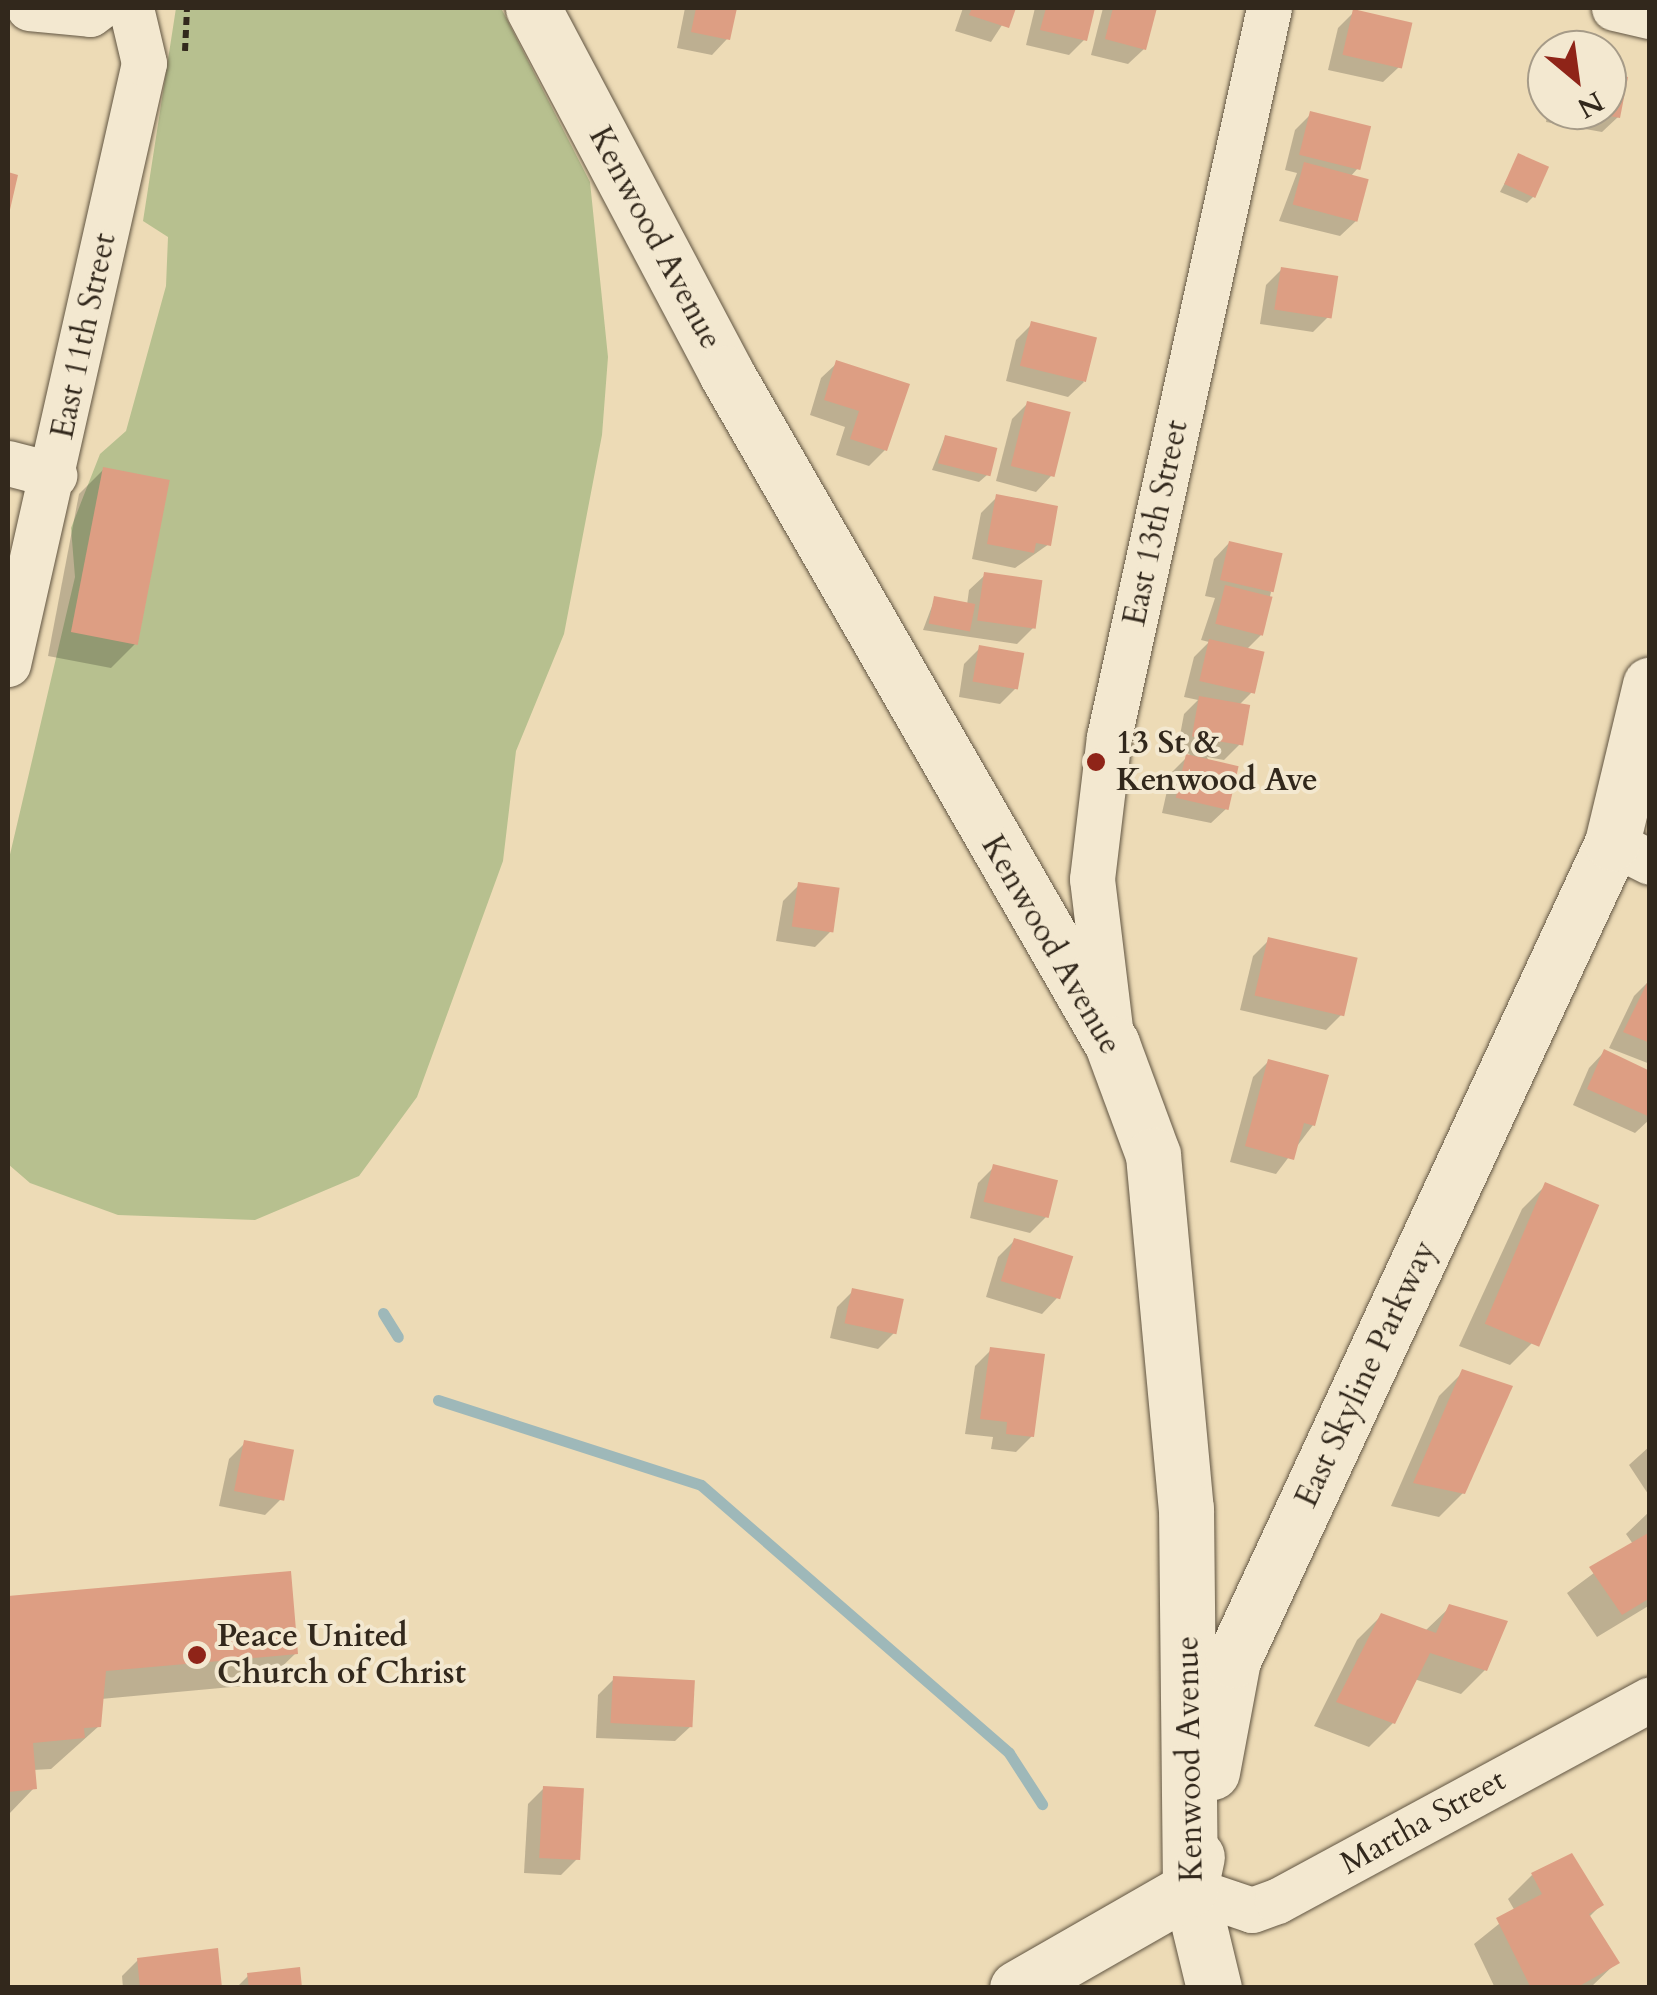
<!DOCTYPE html>
<style>
body{margin:0}
#map{position:relative;width:1657px;height:1995px;overflow:hidden;background:#eddbb6;font-family:Cardo,serif}
div>[style]{position:absolute}
[style*='--x']{left:calc(var(--x)*1px);top:calc(var(--y)*1px);width:calc(var(--w)*1px);rotate:calc(var(--a)*1deg)}
.green>*{inset:0;background:#b7c08f}
.shadow>*{inset:0;background:#0003}
.stream>*{height:11px;margin:-5.5px;padding:0 5.5px;transform-origin:5.5px;border-radius:5.5px;background:#9eb8b9}
.building>*{inset:0;background:#dd9e83;transform-origin:0 0}
.path>*{height:6px;margin-top:-3px;transform-origin:0;background:repeating-linear-gradient(90deg,#32281c 0 8px,transparent 0 13px)}
.roads{filter:drop-shadow(0 0 2px #615542) drop-shadow(0 0 2px #615542)}
.street>*{height:45px;margin:-22.5px;padding:0 22.5px;transform-origin:22.5px;border-radius:22.5px;background:#f3e8d0}
.secondary>*{height:55px;margin:-27.5px;padding:0 27.5px;transform-origin:27.5px;border-radius:27.5px;background:#f3e8d0}
.dots>*{width:28px;height:28px;translate:-50% -50%;box-sizing:border-box;border:5px solid #f3e8d0;border-radius:50%}
span{translate:-50% -50%;white-space:nowrap;text-align:center;line-height:1.15;-webkit-text-stroke:8px #f3e8d0;paint-order:stroke}
.street-label{font-size:32px;color:#32281c}
.poi-label{font-size:32px;color:#32281c;font-weight:700}
.left{translate:0 -50%;text-align:left}
.frame{position:absolute;inset:0;border:10px solid #32281c;pointer-events:none}
.north{position:absolute;left:1527px;top:30px;width:100px;height:100px;box-sizing:border-box;background:#f3e8d0;border:2px solid #a69b88;border-radius:50%;rotate:151deg;font-size:28px;font-weight:700;line-height:40px;text-align:center;color:#32281c}
.north::after{content:'';display:block;margin:auto;width:35px;height:45px;background:#8f2418;clip-path:polygon(50% 0,100% 100%,50% 72%,0 100%)}
</style>
<div id="map">
<div class="green">
<div style="clip-path:polygon(176px 8px,501px 8px,590px 182px,608px 357px,602px 435px,564px 634px,516px 751px,503px 861px,417px 1097px,359px 1176px,255px 1220px,118px 1215px,30px 1183px,8px 1164px,8px 863px,75px 577px,71px 528px,100px 454px,126px 431px,166px 286px,168px 237px,143px 221px)"></div>
</div>
<div class="shadow">
<div style="clip-path:polygon(685px 8px,734px 8px,727px 39px,712px 55px,677px 48px)"></div>
<div style="clip-path:polygon(963px 8px,1013px 8px,991px 42px,955px 31px)"></div>
<div style="clip-path:polygon(1035px 8px,1092px 8px,1085px 39px,1069px 55px,1026px 45px)"></div>
<div style="clip-path:polygon(1103px 8px,1155px 8px,1144px 49px,1128px 64px,1091px 55px)"></div>
<div style="clip-path:polygon(1354px 12px,1399px 67px,1383px 82px,1328px 70px,1338px 28px)"></div>
<div style="clip-path:polygon(1607px 76px,1618px 117px,1602px 132px,1546px 122px,1548px 110px,1607px 110px)"></div>
<div style="clip-path:polygon(1311px 114px,1358px 168px,1350px 177px,1356px 221px,1340px 236px,1279px 221px,1297px 173px,1285px 170px,1295px 130px)"></div>
<div style="clip-path:polygon(1519px 156px,1534px 196px,1527px 203px,1500px 192px)"></div>
<div style="clip-path:polygon(1282px 269px,1329px 316px,1313px 332px,1260px 324px,1266px 285px)"></div>
<div style="clip-path:polygon(1032px 324px,1084px 382px,1068px 397px,1006px 381px,1016px 340px)"></div>
<div style="clip-path:polygon(837px 363px,885px 450px,869px 466px,836px 455px,845px 427px,810px 415px,821px 378px)"></div>
<div style="clip-path:polygon(1028px 403px,1051px 476px,1036px 492px,996px 481px,1012px 419px)"></div>
<div style="clip-path:polygon(945px 437px,987px 475px,979px 482px,932px 470px)"></div>
<div style="clip-path:polygon(103px 470px,135px 644px,111px 668px,48px 656px,79px 494px)"></div>
<div style="clip-path:polygon(997px 497px,1049px 544px,1015px 568px,972px 559px,981px 513px)"></div>
<div style="clip-path:polygon(1229px 543px,1271px 592px,1261px 635px,1246px 650px,1251px 693px,1238px 706px,1240px 744px,1224px 760px,1207px 757px,1227px 808px,1211px 823px,1162px 813px,1171px 773px,1190px 754px,1177px 751px,1184px 714px,1198px 700px,1184px 697px,1194px 657px,1209px 642px,1201px 640px,1215px 598px,1205px 596px,1214px 559px)"></div>
<div style="clip-path:polygon(985px 575px,1033px 628px,1017px 644px,923px 630px,935px 598px,967px 605px,969px 590px)"></div>
<div style="clip-path:polygon(980px 648px,1016px 688px,1000px 704px,959px 697px,964px 664px)"></div>
<div style="clip-path:polygon(799px 885px,831px 931px,815px 947px,776px 941px,783px 901px)"></div>
<div style="clip-path:polygon(1269px 940px,1342px 1014px,1326px 1030px,1240px 1010px,1253px 956px)"></div>
<div style="clip-path:polygon(1650px 980px,1650px 1064px,1609px 1048px,1634px 996px)"></div>
<div style="clip-path:polygon(1604px 1052px,1650px 1074px,1650px 1119px,1635px 1133px,1573px 1105px,1589px 1068px)"></div>
<div style="clip-path:polygon(1269px 1061px,1313px 1125px,1276px 1174px,1230px 1162px,1253px 1077px)"></div>
<div style="clip-path:polygon(994px 1167px,1046px 1217px,1030px 1233px,970px 1218px,978px 1183px)"></div>
<div style="clip-path:polygon(1546px 1185px,1534px 1341px,1510px 1365px,1459px 1346px,1522px 1209px)"></div>
<div style="clip-path:polygon(1014px 1241px,1057px 1298px,1042px 1314px,986px 1297px,998px 1257px)"></div>
<div style="clip-path:polygon(853px 1291px,894px 1333px,878px 1349px,830px 1338px,837px 1307px)"></div>
<div style="clip-path:polygon(991px 1350px,1032px 1436px,1016px 1452px,991px 1449px,993px 1437px,965px 1434px,975px 1366px)"></div>
<div style="clip-path:polygon(1463px 1372px,1463px 1493px,1439px 1517px,1391px 1506px,1439px 1396px)"></div>
<div style="clip-path:polygon(245px 1443px,281px 1499px,265px 1515px,219px 1506px,229px 1459px)"></div>
<div style="clip-path:polygon(1650px 1446px,1650px 1497px,1629px 1465px)"></div>
<div style="clip-path:polygon(1650px 1511px,1650px 1605px,1597px 1637px,1567px 1593px,1633px 1544px,1626px 1534px)"></div>
<div style="clip-path:polygon(289px 1574px,296px 1653px,264px 1684px,101px 1699px,99px 1726px,51px 1769px,33px 1770px,34px 1788px,8px 1815px,8px 1598px)"></div>
<div style="clip-path:polygon(1450px 1607px,1485px 1670px,1461px 1694px,1414px 1679px,1393px 1723px,1369px 1747px,1314px 1726px,1357px 1640px,1381px 1616px,1425px 1631px)"></div>
<div style="clip-path:polygon(614px 1679px,691px 1726px,675px 1741px,596px 1738px,598px 1695px)"></div>
<div style="clip-path:polygon(544px 1788px,577px 1859px,561px 1875px,524px 1873px,528px 1804px)"></div>
<div style="clip-path:polygon(1532px 1875px,1601px 1905px,1588px 1918px,1617px 1962px,1590px 1988px,1495px 1988px,1474px 1944px,1515px 1911px,1508px 1899px)"></div>
<div style="clip-path:polygon(138px 1960px,220px 1988px,123px 1988px,122px 1976px)"></div>
<div style="clip-path:polygon(249px 1975px,300px 1988px,236px 1988px)"></div>
</div>
<div class="stream">
<div style="--x:383;--y:1313;--w:28;--a:58"></div>
<div style="--x:438;--y:1400;--w:276;--a:17.9"></div>
<div style="--x:701;--y:1485;--w:408;--a:41"></div>
<div style="--x:1009;--y:1753;--w:61;--a:57.1"></div>
</div>
<div class="building">
<div style="clip-path:polygon(696px 8px,737px 8px,730px 40px,691px 32px)"></div>
<div style="clip-path:polygon(972px 8px,1016px 8px,1009px 28px,969px 15px)"></div>
<div style="clip-path:polygon(1046px 8px,1095px 8px,1087px 41px,1040px 30px)"></div>
<div style="clip-path:polygon(1113px 8px,1157px 8px,1146px 50px,1105px 39px)"></div>
<div style="left:1353px;top:9px;width:61px;height:47px;rotate:13deg"></div>
<div style="clip-path:polygon(1607px 73px,1628px 77px,1620px 118px,1589px 112px,1607px 110px)"></div>
<div style="left:1310px;top:111px;width:63px;height:45px;rotate:14deg"></div>
<div style="left:1518px;top:153px;width:34px;height:34px;rotate:24deg"></div>
<div style="left:1304px;top:162px;width:67px;height:44px;rotate:15deg"></div>
<div style="clip-path:polygon(8px 172px,18px 175px,9px 214px,8px 214px)"></div>
<div style="left:1281px;top:267px;width:58px;height:43px;rotate:9deg"></div>
<div style="left:1031px;top:321px;width:68px;height:46px;rotate:14deg"></div>
<div style="clip-path:polygon(836px 360px,910px 384px,887px 451px,850px 439px,859px 411px,824px 400px)"></div>
<div style="left:1027px;top:401px;width:45px;height:67px;rotate:14deg"></div>
<div style="left:945px;top:435px;width:54px;height:29px;rotate:14deg"></div>
<div style="left:103px;top:467px;width:68px;height:168px;rotate:11deg"></div>
<div style="clip-path:polygon(996px 494px,1058px 506px,1051px 546px,1036px 543px,1034px 553px,987px 544px)"></div>
<div style="left:1229px;top:541px;width:55px;height:40px;rotate:13deg"></div>
<div style="left:984px;top:572px;width:59px;height:49px;rotate:8deg"></div>
<div style="left:1225px;top:585px;width:49px;height:40px;rotate:14deg"></div>
<div style="left:934px;top:596px;width:42px;height:28px;rotate:11deg"></div>
<div style="left:1209px;top:639px;width:57px;height:43px;rotate:13deg"></div>
<div style="left:979px;top:645px;width:46px;height:37px;rotate:10deg"></div>
<div style="left:1199px;top:696px;width:52px;height:41px;rotate:10deg"></div>
<div style="left:1186px;top:754px;width:54px;height:45px;rotate:13deg"></div>
<div style="left:798px;top:882px;width:42px;height:45px;rotate:8deg"></div>
<div style="left:1268px;top:937px;width:92px;height:60px;rotate:13deg"></div>
<div style="clip-path:polygon(1650px 977px,1650px 1043px,1623px 1032px)"></div>
<div style="clip-path:polygon(1604px 1049px,1650px 1071px,1650px 1117px,1587px 1089px)"></div>
<div style="clip-path:polygon(1268px 1059px,1329px 1075px,1315px 1126px,1304px 1123px,1294px 1160px,1245px 1146px)"></div>
<div style="left:993px;top:1164px;width:67px;height:39px;rotate:14deg"></div>
<div style="left:1545px;top:1182px;width:59px;height:154px;rotate:23deg"></div>
<div style="left:1014px;top:1238px;width:62px;height:45px;rotate:17deg"></div>
<div style="left:852px;top:1288px;width:53px;height:36px;rotate:12deg"></div>
<div style="clip-path:polygon(990px 1347px,1045px 1354px,1034px 1437px,1006px 1434px,1007px 1422px,980px 1419px)"></div>
<div style="clip-path:polygon(1462px 1369px,1513px 1386px,1465px 1494px,1413px 1483px)"></div>
<div style="left:244px;top:1440px;width:51px;height:52px;rotate:11deg"></div>
<div style="clip-path:polygon(1650px 1532px,1650px 1598px,1622px 1615px,1589px 1567px)"></div>
<div style="clip-path:polygon(291px 1571px,298px 1654px,106px 1671px,101px 1727px,84px 1728px,85px 1738px,33px 1743px,37px 1789px,8px 1792px,8px 1596px)"></div>
<div style="clip-path:polygon(1449px 1604px,1508px 1621px,1487px 1671px,1430px 1653px,1395px 1724px,1336px 1702px,1381px 1613px,1436px 1633px)"></div>
<div style="left:613px;top:1676px;width:82px;height:47px;rotate:3deg"></div>
<div style="left:543px;top:1786px;width:41px;height:72px;rotate:3deg"></div>
<div style="clip-path:polygon(1572px 1853px,1604px 1905px,1589px 1914px,1620px 1963px,1576px 1988px,1531px 1988px,1496px 1918px,1542px 1894px,1531px 1873px)"></div>
<div style="clip-path:polygon(218px 1948px,222px 1988px,140px 1988px,137px 1958px)"></div>
<div style="clip-path:polygon(300px 1967px,302px 1988px,249px 1988px,247px 1973px)"></div>
</div>
<div class="path">
<div style="--x:185;--y:51;--w:43;--a:-87.3"></div>
</div>
<div class="roads">
<div class="street">
<div style="--x:29;--y:8;--w:61;--a:5.6"></div>
<div style="--x:90;--y:14;--w:10;--a:-37"></div>
<div style="--x:1614;--y:8;--w:37;--a:13"></div>
<div style="--x:8;--y:463;--w:48;--a:14.6"></div>
<div style="--x:8;--y:664;--w:616;--a:-77.25"></div>
<div style="--x:144;--y:63;--w:57;--a:-103.3"></div>
<div style="--x:1612;--y:843;--w:42;--a:26.6"></div>
<div style="--x:1111;--y:1036;--w:158;--a:-96.9"></div>
<div style="--x:1092;--y:879;--w:143;--a:-83.2"></div>
<div style="--x:1109;--y:737;--w:746;--a:-77.62"></div>
<div style="--x:1190;--y:1889;--w:65;--a:18.7"></div>
<div style="--x:1252;--y:1910;--w:27;--a:-20"></div>
<div style="--x:1277;--y:1901;--w:424;--a:-28.4"></div>
</div>
<div class="secondary">
<div style="--x:533;--y:8;--w:413;--a:62.1"></div>
<div style="--x:726;--y:373;--w:774;--a:60.09"></div>
<div style="--x:1112;--y:1044;--w:118;--a:69.7"></div>
<div style="--x:1153;--y:1155;--w:355;--a:84.7"></div>
<div style="--x:1186;--y:1508;--w:381;--a:89.4"></div>
<div style="--x:1190;--y:1889;--w:102;--a:76.4"></div>
<div style="--x:1212;--y:1772;--w:114;--a:-79.4"></div>
<div style="--x:1233;--y:1660;--w:901;--a:-65.11"></div>
<div style="--x:1612;--y:843;--w:163;--a:-76.5"></div>
<div style="--x:1017;--y:1988;--w:199;--a:-29.8"></div>
<div style="--x:1190;--y:1889;--w:33;--a:-78"></div>
</div>
</div>
<div class="dots">
<div style="left:1096px;top:762px;background:#8f2418"></div>
<div style="left:197px;top:1655px;background:#8f2418"></div>
</div>
<div class="street-label">
<span style="left:655px;top:238px;rotate:62deg">Kenwood Avenue</span>
<span style="left:84px;top:336px;rotate:-78deg">East 11th Street</span>
<span style="left:1156px;top:523px;rotate:-78deg">East 13th Street</span>
<span style="left:1051px;top:945px;rotate:60deg">Kenwood Avenue</span>
<span style="left:1366px;top:1374px;rotate:-65deg">East Skyline Parkway</span>
<span style="left:1190px;top:1759px;rotate:-91deg">Kenwood Avenue</span>
<span style="left:1423px;top:1822px;rotate:-29deg">Martha Street</span>
</div>
<div class="poi-label">
<span class="left" style="left:1116px;top:762px">13 St &amp;<br>Kenwood Ave</span>
<span class="left" style="left:217px;top:1655px">Peace United<br>Church of Christ</span>
</div>
<div class="frame"></div>
<div class="north">N</div>
</div>
